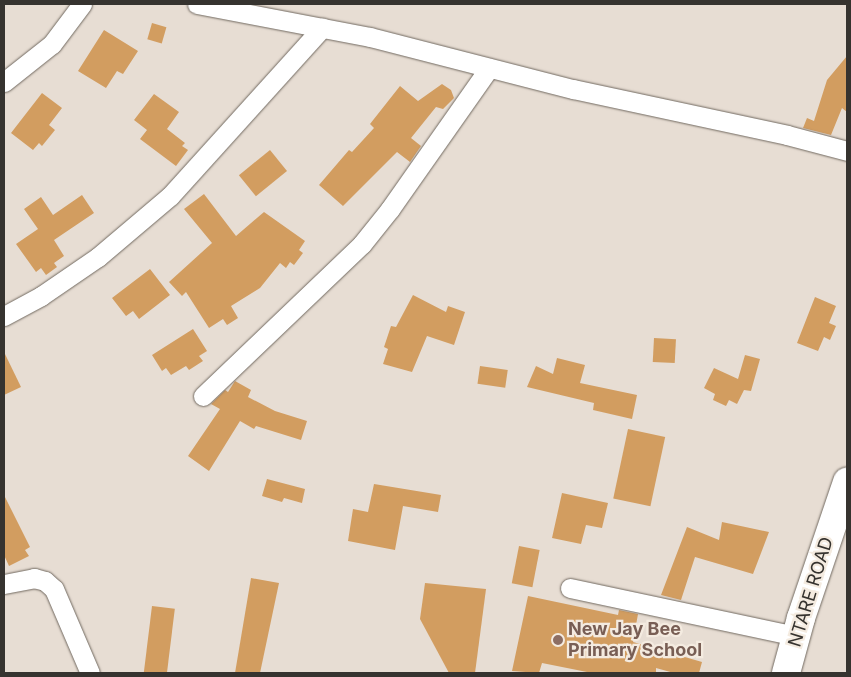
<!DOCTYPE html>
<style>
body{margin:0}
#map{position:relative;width:851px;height:677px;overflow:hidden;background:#e7ddd3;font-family:Inter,sans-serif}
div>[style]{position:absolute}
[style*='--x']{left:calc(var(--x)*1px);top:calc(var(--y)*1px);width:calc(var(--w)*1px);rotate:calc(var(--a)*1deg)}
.building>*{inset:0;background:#d29d60;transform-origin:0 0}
.roads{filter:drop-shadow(0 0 1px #716960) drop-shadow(0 0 1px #716960)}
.minor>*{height:19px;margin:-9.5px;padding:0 9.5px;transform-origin:9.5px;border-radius:9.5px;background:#fff}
.secondary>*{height:28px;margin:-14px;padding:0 14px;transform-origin:14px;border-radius:14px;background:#fff}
.dots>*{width:14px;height:14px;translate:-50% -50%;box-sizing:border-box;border:2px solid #f4ebe0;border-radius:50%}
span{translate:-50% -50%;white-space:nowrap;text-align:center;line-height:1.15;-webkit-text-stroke:4.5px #f4ebe0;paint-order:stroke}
.street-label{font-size:18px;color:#36332f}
.education-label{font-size:18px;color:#785e54;font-weight:700}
.left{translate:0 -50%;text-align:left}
.frame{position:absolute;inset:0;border:5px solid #36332f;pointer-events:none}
</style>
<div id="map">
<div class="building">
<div style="left:152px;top:23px;width:15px;height:17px;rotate:16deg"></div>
<div style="clip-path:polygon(104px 30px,138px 51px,123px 74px,117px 71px,106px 88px,78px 71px)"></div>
<div style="clip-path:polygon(847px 56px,847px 112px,842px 108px,831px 135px,803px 128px,807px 118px,814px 121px,827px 80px)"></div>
<div style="clip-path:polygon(442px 84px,451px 90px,454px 98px,443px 109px,436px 107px,411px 138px,421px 146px,410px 162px,397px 152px,343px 206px,319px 185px,349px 150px,352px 152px,374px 128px,370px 124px,400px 86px,418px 101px)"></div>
<div style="clip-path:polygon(42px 93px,62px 108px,49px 125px,55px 130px,42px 146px,39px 143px,33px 150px,11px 133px)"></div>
<div style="clip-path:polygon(154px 94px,179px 112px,167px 129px,185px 143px,182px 146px,188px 150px,176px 166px,140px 139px,147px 130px,134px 120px)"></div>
<div style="left:270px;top:150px;width:27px;height:40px;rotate:51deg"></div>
<div style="clip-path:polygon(204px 194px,236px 236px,264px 212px,305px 241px,299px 250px,303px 253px,294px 265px,290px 262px,286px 268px,280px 263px,260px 288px,231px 306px,238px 318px,227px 325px,223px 319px,209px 328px,186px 292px,182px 296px,169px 282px,212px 243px,184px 209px)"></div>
<div style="clip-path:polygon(82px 195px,94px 213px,54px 240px,64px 256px,54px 263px,57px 267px,46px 275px,41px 268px,36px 272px,16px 244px,38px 229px,24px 209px,41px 197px,53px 215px)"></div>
<div style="clip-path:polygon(150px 269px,170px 295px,139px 319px,133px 311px,126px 316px,112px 298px)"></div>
<div style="clip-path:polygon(413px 295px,446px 312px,448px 306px,465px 312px,454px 345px,427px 336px,412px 372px,383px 364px,388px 349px,384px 347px,391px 326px,396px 327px)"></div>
<div style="clip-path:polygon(815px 297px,836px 306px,829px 323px,836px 326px,830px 340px,824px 337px,818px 351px,797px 343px)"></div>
<div style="clip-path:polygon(193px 329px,207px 351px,199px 356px,203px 361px,189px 370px,186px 366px,171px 375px,166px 368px,162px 371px,152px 355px)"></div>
<div style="left:654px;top:338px;width:22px;height:24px;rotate:3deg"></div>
<div style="clip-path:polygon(4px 352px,21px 387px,4px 395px)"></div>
<div style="clip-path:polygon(745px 355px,760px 359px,751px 391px,744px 390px,737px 404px,729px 400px,726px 406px,713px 400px,715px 394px,704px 388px,714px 368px,738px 379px)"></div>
<div style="clip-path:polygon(557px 358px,585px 365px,580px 383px,637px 395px,632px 419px,593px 410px,594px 403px,527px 387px,536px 366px,553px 374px)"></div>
<div style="left:480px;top:366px;width:28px;height:18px;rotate:8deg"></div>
<div style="clip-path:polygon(235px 381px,251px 390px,248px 397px,275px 411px,307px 421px,301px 440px,256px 426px,254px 429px,240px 421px,209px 471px,188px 456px,220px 409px,211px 404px,225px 390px,228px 392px)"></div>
<div style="left:628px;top:429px;width:38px;height:71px;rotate:12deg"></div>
<div style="clip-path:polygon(267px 479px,305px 489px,302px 503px,284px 498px,282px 502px,262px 496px)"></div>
<div style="clip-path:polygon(374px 484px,441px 495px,438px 512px,403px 506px,395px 550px,348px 541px,353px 509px,368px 512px)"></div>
<div style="clip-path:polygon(562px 493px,608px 503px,602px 528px,586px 525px,581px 544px,552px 538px)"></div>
<div style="clip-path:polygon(4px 495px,30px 547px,25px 550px,29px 556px,9px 566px,4px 555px)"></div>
<div style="clip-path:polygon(722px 522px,769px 532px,753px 574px,695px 557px,681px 600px,661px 595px,687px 527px,719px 540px)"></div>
<div style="left:519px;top:546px;width:21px;height:38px;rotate:11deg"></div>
<div style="clip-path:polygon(251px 578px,279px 583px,260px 673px,235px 673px)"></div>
<div style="clip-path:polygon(425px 583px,486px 589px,475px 673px,449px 673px,420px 619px)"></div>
<div style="clip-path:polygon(528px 596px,618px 615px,619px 610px,638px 614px,633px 642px,702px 662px,699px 673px,674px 673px,656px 668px,656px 673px,592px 673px,542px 663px,539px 673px,512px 671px)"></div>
<div style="left:152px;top:606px;width:23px;height:68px;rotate:7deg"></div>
</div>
<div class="roads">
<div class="minor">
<div style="--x:197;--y:4;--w:176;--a:10.8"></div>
<div style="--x:370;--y:37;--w:210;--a:14.4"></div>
<div style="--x:573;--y:89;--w:219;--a:12.1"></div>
<div style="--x:787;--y:135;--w:62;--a:14.9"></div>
<div style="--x:4;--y:82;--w:61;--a:-38.4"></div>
<div style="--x:52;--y:44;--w:50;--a:-53.1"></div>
<div style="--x:4;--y:316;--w:42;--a:-28.4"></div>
<div style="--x:41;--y:296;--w:69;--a:-34.4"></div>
<div style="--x:98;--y:257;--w:94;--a:-40.3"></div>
<div style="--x:170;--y:196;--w:227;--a:-47.9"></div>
<div style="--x:203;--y:396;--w:220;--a:-43.7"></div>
<div style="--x:362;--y:244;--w:45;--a:-51.3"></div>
<div style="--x:390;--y:209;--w:172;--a:-54.9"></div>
<div style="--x:4;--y:584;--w:31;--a:-11"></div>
<div style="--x:34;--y:578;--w:11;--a:15"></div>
<div style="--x:45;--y:581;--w:12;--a:42"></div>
<div style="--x:54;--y:589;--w:91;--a:66.8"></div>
<div style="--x:570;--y:588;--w:231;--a:12"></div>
</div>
<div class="secondary">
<div style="--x:786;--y:673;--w:57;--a:-74.7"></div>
<div style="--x:801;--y:618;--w:144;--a:-71.3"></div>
</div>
</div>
<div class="dots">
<div style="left:558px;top:640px;background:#8d6e63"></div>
</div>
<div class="street-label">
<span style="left:811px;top:592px;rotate:-73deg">NTARE ROAD</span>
</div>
<div class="education-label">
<span class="left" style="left:568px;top:640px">New Jay Bee<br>Primary School</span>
</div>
<div class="frame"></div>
</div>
